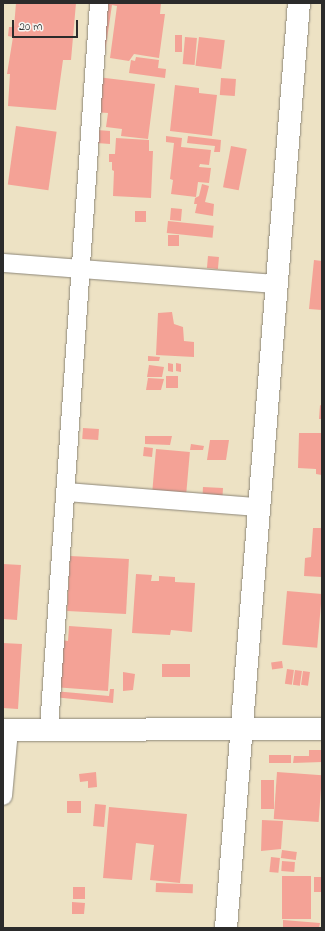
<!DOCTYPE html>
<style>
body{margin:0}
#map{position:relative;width:325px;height:931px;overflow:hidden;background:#ede2c4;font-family:"Indie Flower",sans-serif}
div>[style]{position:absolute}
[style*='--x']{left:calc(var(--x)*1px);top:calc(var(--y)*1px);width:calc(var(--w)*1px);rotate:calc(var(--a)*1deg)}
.building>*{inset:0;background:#f4a296;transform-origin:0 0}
.roads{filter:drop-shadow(0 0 1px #8c8678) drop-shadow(0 0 1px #8c8678)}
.minor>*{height:18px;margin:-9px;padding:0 9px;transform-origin:9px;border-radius:9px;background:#fff}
.tertiary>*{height:22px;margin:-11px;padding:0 11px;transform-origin:11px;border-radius:11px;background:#fff}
span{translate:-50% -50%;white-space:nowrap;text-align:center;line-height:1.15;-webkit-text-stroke:3px #f6f6f2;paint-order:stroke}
.frame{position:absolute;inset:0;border:4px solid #2b2b2b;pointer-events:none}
.scale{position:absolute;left:12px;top:20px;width:66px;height:18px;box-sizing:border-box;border:2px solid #2b2b2b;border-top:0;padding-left:5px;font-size:12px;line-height:14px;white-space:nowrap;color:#2b2b2b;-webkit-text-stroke:3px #f6f6f2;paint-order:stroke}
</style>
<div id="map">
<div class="building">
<div style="clip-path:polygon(16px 3px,76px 3px,71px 60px,63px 60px,56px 110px,8px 106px,10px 74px,7px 74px,13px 37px,8px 36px,9px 27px,14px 27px)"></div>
<div style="clip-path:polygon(103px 3px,161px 3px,160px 14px,165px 14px,159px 58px,134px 54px,129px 61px,110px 58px,117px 6px,112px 5px,105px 52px,97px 51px)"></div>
<div style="left:175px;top:35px;width:7px;height:17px"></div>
<div style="left:185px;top:37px;width:12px;height:27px;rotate:5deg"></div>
<div style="left:199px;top:37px;width:26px;height:29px;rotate:7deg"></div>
<div style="clip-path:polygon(136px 57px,159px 60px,158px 68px,166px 69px,165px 78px,129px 73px,131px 60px,135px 61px)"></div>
<div style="clip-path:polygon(97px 77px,155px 84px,148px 139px,121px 136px,122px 129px,106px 127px,108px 113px,93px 112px)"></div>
<div style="left:221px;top:78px;width:15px;height:17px;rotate:4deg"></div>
<div style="clip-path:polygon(175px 85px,199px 88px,199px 93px,217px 95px,212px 136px,170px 131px)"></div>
<div style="left:16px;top:126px;width:41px;height:59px;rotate:8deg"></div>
<div style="clip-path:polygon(97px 130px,110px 131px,110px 144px,97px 143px)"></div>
<div style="clip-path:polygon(166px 136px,182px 138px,181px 147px,211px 150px,209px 165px,200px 164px,199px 167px,211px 168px,209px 183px,198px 182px,196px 197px,171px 194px,173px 180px,170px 179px,174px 143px,166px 142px)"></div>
<div style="clip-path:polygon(188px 136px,221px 140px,220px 152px,214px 152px,215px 146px,187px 143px)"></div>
<div style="clip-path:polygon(116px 138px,149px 140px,149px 151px,153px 151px,151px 198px,113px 196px,114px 171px,112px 170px,112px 162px,109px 162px,109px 154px,115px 154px)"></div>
<div style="left:231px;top:146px;width:16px;height:42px;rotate:11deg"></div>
<div style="clip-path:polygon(202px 184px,209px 186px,205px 202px,214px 204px,213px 216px,195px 213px,197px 204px,194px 204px,195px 198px,199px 196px)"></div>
<div style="left:171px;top:208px;width:11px;height:12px;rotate:5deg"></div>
<div style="left:135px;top:211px;width:11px;height:11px"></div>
<div style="left:168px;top:221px;width:46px;height:12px;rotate:6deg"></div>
<div style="left:168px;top:235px;width:11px;height:11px"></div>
<div style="left:208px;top:256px;width:11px;height:12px;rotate:5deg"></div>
<div style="clip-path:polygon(314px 260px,322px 261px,322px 310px,309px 309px)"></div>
<div style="clip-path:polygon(172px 312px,174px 324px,183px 327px,184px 341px,194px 342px,194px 357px,156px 355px,158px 313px)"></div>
<div style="clip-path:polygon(148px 356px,160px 357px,159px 361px,148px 361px)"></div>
<div style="clip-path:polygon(168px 363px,173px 364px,173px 372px,168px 371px)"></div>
<div style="clip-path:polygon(176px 363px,181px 364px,181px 372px,176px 371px)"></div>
<div style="clip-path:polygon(149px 365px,164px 367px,162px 377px,147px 377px)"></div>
<div style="left:166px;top:376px;width:12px;height:12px"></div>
<div style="clip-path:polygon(148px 378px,164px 379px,161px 390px,146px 390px)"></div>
<div style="clip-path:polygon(320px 405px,322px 406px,322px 419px,319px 419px)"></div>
<div style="left:83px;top:428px;width:16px;height:11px;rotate:4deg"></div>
<div style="clip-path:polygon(299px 433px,322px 433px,322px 475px,316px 474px,316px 469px,298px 468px)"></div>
<div style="clip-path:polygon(145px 436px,172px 436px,170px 445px,145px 444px)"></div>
<div style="clip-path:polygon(210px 440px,229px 440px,226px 460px,207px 460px)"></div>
<div style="clip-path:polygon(191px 444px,204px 446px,203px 450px,190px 450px)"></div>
<div style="left:144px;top:447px;width:9px;height:9px;rotate:6deg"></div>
<div style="left:156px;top:449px;width:34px;height:45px;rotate:5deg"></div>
<div style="left:203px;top:487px;width:20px;height:12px;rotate:3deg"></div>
<div style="clip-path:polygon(313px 528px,322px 528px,322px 577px,304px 576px,305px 558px,311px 557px)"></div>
<div style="left:70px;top:556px;width:59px;height:55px;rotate:3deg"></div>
<div style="clip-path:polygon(3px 564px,21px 565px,17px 620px,3px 619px)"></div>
<div style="clip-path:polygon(136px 574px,152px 575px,151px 581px,159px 581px,159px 576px,175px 577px,175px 582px,195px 583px,192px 632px,171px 630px,170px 635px,132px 633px)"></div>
<div style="left:287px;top:591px;width:35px;height:54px;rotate:5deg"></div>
<div style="clip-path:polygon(69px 626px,112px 629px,108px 691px,53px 687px,61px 640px,68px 641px)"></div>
<div style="clip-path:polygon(3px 643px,22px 644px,18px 709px,3px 708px)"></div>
<div style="left:282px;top:661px;width:7px;height:11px;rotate:82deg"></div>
<div style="left:162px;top:664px;width:28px;height:13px"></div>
<div style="left:287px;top:669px;width:7px;height:15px;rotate:8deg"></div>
<div style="left:295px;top:670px;width:7px;height:15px;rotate:8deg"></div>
<div style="left:303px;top:671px;width:7px;height:14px;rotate:8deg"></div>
<div style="clip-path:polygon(123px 672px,135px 674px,133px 690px,123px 691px)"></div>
<div style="clip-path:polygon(110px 689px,114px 689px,113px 703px,53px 697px,54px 691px,109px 696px)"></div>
<div style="clip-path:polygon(309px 750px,322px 750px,322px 762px,293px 763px,294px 756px,309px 756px)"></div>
<div style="left:269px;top:755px;width:22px;height:8px"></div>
<div style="clip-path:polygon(96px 772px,97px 787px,88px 788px,88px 781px,80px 782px,79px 774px)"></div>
<div style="left:277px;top:772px;width:45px;height:47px;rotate:4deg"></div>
<div style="left:261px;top:780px;width:13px;height:29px"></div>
<div style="left:67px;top:801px;width:14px;height:12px"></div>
<div style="left:95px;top:804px;width:11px;height:22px;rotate:5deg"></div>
<div style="clip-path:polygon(109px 807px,187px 814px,180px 883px,150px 880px,154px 845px,136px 843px,132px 880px,103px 878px)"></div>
<div style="clip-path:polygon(262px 820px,283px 821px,281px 849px,261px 851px)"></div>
<div style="left:282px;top:850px;width:15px;height:8px;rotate:8deg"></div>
<div style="left:271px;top:857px;width:9px;height:15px;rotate:6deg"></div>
<div style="left:282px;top:861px;width:13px;height:10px;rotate:4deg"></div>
<div style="left:282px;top:876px;width:29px;height:43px"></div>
<div style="left:322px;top:877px;width:15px;height:8px;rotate:90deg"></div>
<div style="left:156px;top:883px;width:37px;height:9px;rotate:2deg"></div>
<div style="left:73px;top:887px;width:12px;height:12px"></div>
<div style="clip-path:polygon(72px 902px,85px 903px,84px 914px,72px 914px)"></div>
<div style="clip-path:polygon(283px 920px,320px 923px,319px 928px,283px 928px)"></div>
</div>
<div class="roads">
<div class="minor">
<div style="--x:3;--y:263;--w:274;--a:4.4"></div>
<div style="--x:66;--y:492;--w:193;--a:4.5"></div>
<div style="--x:49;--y:728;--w:727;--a:-86.05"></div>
<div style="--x:3;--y:796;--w:66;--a:-84.8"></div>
</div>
<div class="tertiary">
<div style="--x:3;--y:730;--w:319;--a:-0.2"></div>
<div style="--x:226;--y:928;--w:928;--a:-85.49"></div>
</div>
</div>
<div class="frame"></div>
<div class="scale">20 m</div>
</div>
